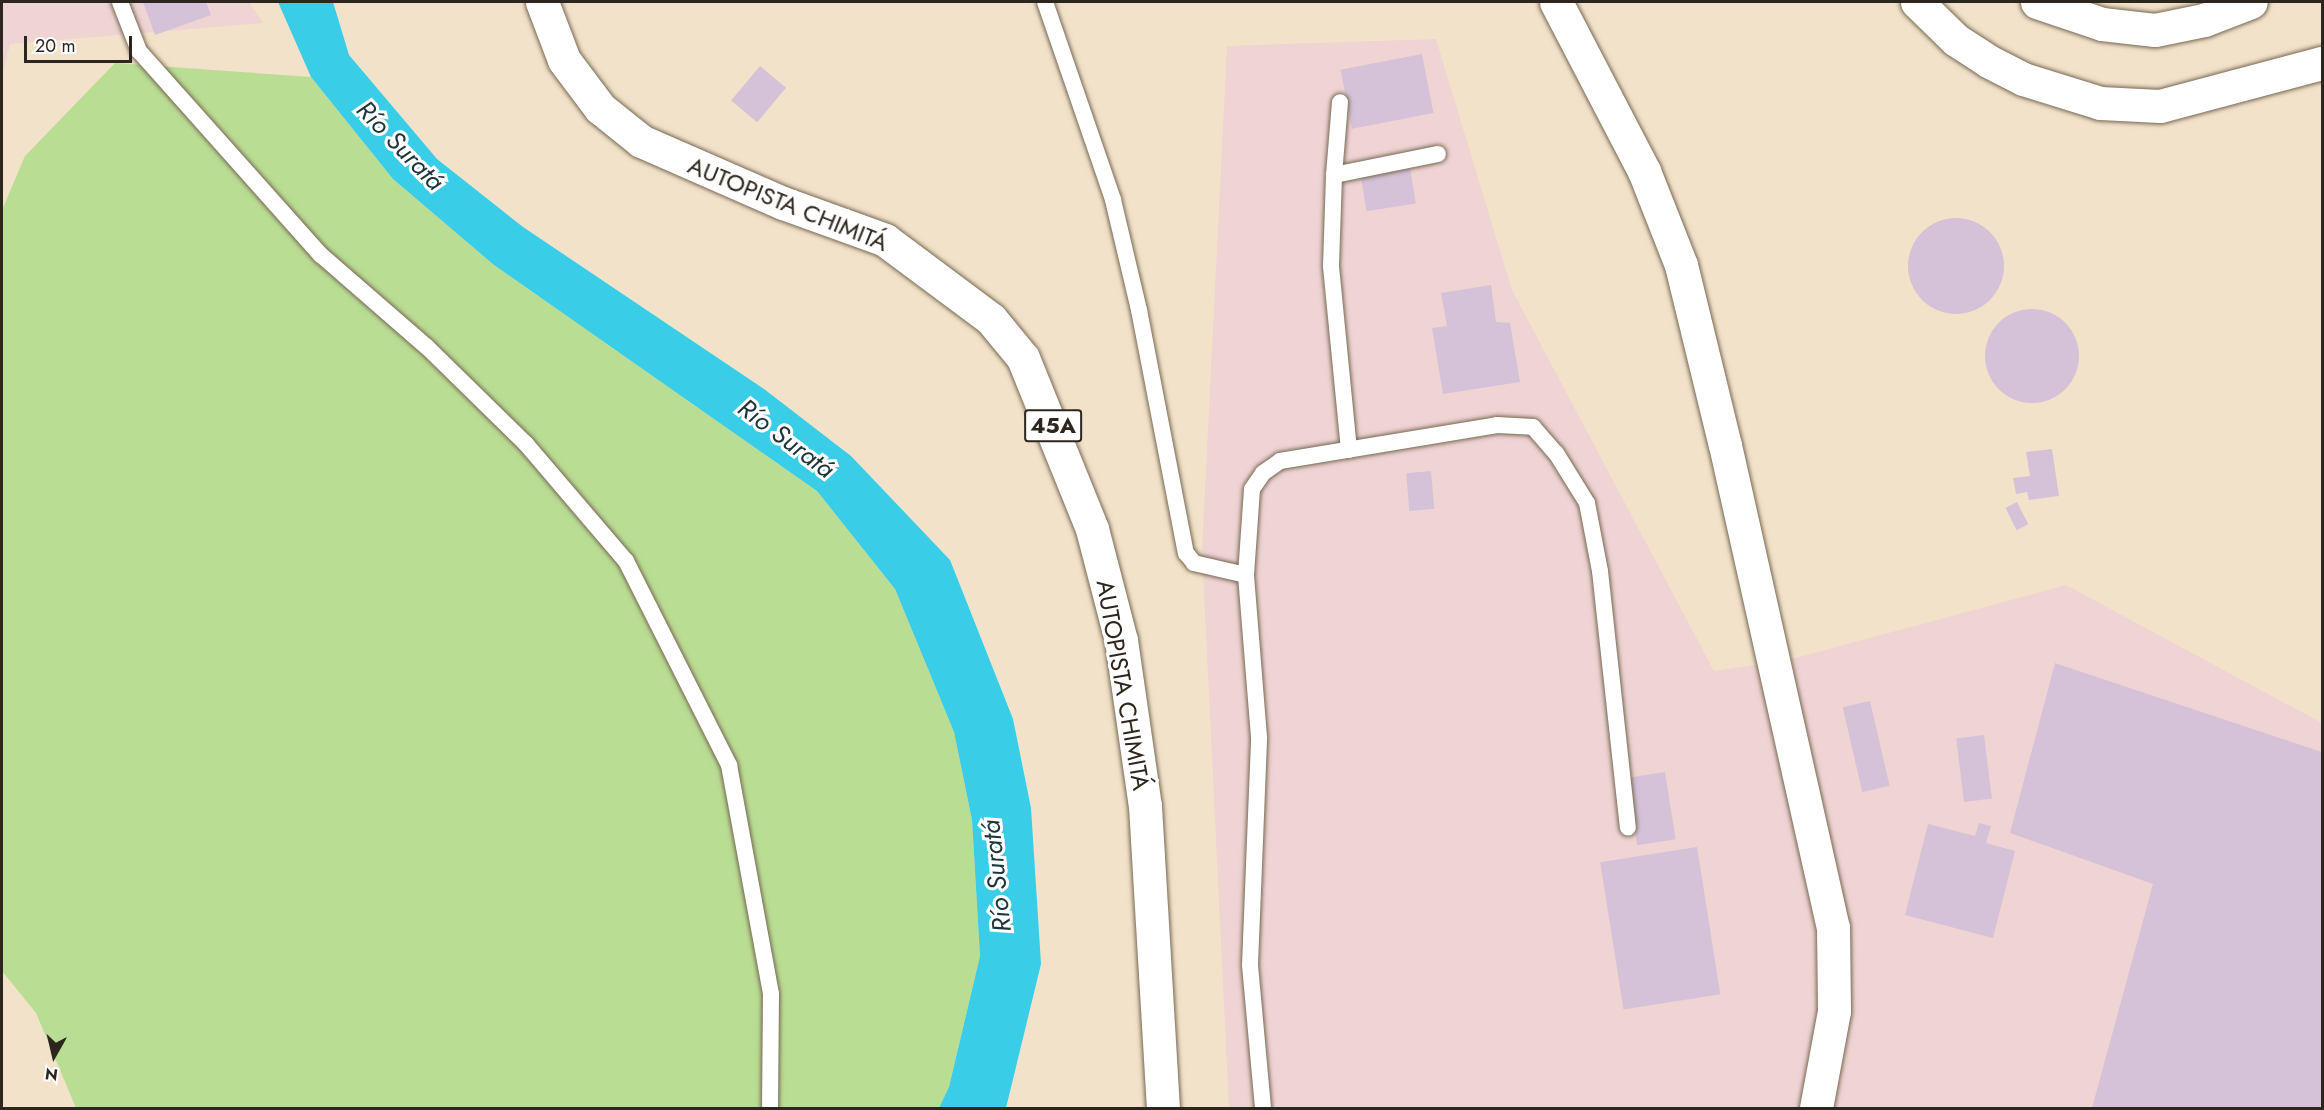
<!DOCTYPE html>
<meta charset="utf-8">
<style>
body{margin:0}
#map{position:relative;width:2324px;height:1110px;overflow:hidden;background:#f3e2ca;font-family:Jost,sans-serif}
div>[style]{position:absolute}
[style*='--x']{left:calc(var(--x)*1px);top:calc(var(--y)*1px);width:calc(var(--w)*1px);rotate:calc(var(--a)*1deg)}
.industrial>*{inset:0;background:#eed4d3}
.green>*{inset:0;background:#badd94}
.water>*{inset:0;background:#39cde7}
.building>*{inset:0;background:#d5c2d8;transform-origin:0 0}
.round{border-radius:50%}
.roads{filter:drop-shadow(0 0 2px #776853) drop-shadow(0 0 2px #776853)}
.lane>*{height:16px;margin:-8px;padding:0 8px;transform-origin:8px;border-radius:8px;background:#fff}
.street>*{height:33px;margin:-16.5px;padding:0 16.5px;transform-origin:16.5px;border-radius:16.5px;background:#fff}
.secondary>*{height:33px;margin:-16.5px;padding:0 16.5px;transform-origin:16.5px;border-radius:16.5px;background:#fff}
.highway>*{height:33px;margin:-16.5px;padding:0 16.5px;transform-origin:16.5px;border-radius:16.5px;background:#fff}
span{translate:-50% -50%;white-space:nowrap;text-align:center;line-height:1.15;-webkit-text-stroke:6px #fff;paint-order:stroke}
.shield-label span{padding:2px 4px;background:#fff;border:2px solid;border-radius:4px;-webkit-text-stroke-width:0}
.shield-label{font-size:22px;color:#2d261e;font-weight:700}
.street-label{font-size:24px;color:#2d261e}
.water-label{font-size:26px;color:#1d353a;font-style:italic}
.frame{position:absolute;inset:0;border:3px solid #2d261e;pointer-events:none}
.north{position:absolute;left:24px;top:1026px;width:60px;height:60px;-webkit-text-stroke:4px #fff;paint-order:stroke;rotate:188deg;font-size:16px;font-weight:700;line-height:24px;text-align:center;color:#2d261e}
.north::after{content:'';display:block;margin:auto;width:21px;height:27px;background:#2d261e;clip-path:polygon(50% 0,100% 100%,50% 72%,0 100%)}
.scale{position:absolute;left:24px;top:36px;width:108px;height:27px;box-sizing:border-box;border:3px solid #2d261e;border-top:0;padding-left:8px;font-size:18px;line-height:21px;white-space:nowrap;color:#2d261e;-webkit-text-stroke:4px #fff;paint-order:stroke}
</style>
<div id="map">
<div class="industrial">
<div style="clip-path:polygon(2px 2px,249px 2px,263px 23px,10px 44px,2px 76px)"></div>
<div style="clip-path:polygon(1436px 39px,1512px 290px,1714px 671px,1788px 660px,2066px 585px,2322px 723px,2322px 1108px,1229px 1108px,1202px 551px,1227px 46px)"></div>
</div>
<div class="green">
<div style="clip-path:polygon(115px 63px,311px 77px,393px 179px,494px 265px,817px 491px,895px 589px,954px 732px,972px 820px,980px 956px,949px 1087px,939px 1108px,76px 1108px,36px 1013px,2px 971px,2px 210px,25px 156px)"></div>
</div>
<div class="water">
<div style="clip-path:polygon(278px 2px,333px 2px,349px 55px,437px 159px,523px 227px,764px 389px,851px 456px,950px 560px,1013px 719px,1031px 808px,1041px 964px,1006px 1108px,939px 1108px,949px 1087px,980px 956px,972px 820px,954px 732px,895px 589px,817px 491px,494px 265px,393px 179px,311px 77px)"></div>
</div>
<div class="building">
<div style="clip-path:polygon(143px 2px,206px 2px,211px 15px,155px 35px)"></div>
<div style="left:1422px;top:54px;width:60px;height:83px;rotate:79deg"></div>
<div style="left:760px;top:66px;width:34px;height:45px;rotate:40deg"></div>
<div style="left:1410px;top:167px;width:37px;height:50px;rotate:81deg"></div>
<div class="round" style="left:1908px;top:218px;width:96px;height:96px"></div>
<div style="clip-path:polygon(1491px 285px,1496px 322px,1510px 323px,1520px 382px,1443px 394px,1432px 328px,1447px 326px,1441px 293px)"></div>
<div class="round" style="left:1985px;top:309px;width:94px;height:94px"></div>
<div style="clip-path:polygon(2052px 449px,2059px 496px,2029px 500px,2027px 492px,2016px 494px,2013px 478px,2030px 476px,2026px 452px)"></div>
<div style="left:1431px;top:471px;width:38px;height:25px;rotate:85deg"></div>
<div style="left:2017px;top:502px;width:25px;height:13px;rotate:63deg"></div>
<div style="clip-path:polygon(2055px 663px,2322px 752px,2322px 1108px,2092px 1108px,2153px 884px,2010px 833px)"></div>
<div style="left:1870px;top:701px;width:87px;height:28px;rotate:77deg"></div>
<div style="left:1984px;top:735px;width:64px;height:28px;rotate:83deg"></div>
<div style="left:1665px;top:772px;width:68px;height:39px;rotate:81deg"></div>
<div style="clip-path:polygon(1979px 823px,1991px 826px,1986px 843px,2015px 851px,1993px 938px,1905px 915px,1928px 824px,1975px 836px)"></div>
<div style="left:1697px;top:847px;width:149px;height:98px;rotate:81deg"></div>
</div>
<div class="roads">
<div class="lane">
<div style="--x:120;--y:2;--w:53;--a:68.8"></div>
<div style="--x:139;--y:51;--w:273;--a:48.3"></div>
<div style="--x:321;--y:255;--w:140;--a:41"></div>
<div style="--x:427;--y:347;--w:139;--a:44.4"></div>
<div style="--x:526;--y:444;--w:154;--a:49.5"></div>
<div style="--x:626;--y:561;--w:229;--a:63.2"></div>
<div style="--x:729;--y:765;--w:233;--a:79.6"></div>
<div style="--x:771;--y:994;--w:114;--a:90.5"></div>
<div style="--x:1045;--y:2;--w:209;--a:71"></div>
<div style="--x:1113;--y:200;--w:113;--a:76.7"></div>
<div style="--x:1139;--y:310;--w:248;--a:79.1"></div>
<div style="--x:1186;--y:553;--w:13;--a:51"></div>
<div style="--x:1194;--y:563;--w:53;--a:13"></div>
<div style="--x:1334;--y:175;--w:73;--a:-85.3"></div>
<div style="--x:1349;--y:450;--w:185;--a:-95.6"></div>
<div style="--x:1331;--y:266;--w:91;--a:-88.1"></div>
<div style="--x:1334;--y:175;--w:106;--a:-11.4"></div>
<div style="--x:1263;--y:1108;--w:144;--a:-95.2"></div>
<div style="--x:1250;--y:965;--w:228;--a:-87.7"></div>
<div style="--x:1259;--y:737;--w:163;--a:-94.6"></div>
<div style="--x:1246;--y:575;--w:86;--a:-86"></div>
<div style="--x:1252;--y:489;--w:19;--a:-55"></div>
<div style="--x:1263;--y:473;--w:21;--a:-35"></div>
<div style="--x:1280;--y:461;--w:220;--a:-9.4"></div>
<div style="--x:1497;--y:425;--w:36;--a:3"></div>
<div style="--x:1533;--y:427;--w:35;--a:49"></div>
<div style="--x:1556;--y:453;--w:59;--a:58.2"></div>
<div style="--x:1587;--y:503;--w:69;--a:79.2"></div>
<div style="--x:1600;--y:571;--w:258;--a:83.8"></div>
</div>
<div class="street">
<div style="--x:1556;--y:2;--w:191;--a:62.5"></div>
<div style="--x:1644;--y:171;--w:101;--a:68.5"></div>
<div style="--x:1681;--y:265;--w:185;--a:76.3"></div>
<div style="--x:1725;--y:445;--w:494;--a:77.4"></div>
<div style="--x:1833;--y:927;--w:84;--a:89.3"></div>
<div style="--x:1834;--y:1011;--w:99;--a:100.5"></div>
<div style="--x:2037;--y:2;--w:69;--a:18.7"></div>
<div style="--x:2102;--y:24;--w:53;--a:6.5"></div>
<div style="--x:2155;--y:30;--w:50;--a:-11.5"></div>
<div style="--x:2204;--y:20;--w:50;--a:-21"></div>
</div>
<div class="secondary">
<div style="--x:1917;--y:2;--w:54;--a:44.3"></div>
<div style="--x:1956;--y:40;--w:38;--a:33"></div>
<div style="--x:1988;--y:61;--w:39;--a:27"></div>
<div style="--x:2023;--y:79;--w:81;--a:17.3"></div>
<div style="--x:2100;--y:103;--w:60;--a:2.9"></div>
<div style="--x:2160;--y:106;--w:168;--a:-14.9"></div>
</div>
<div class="highway">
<div style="--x:542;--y:2;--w:62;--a:69.2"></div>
<div style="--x:564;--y:60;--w:60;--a:53.1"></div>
<div style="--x:600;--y:108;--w:53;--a:38.8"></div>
<div style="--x:641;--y:141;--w:155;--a:23.6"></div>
<div style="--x:783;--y:203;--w:109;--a:19.9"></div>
<div style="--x:885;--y:240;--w:132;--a:36.7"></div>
<div style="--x:991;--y:319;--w:50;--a:50.6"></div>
<div style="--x:1023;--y:358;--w:184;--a:68"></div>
<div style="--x:1092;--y:529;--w:115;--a:75.4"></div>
<div style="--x:1121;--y:640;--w:168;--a:81.8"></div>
<div style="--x:1145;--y:806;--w:303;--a:86.6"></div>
</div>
</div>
<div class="shield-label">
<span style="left:1053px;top:426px">45A</span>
</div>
<div class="street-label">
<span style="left:788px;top:204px;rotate:22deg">AUTOPISTA CHIMITÁ</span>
<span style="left:1123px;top:685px;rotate:80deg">AUTOPISTA CHIMITÁ</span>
</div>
<div class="water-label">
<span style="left:400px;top:146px;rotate:46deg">Río Suratá</span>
<span style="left:786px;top:439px;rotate:37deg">Río Suratá</span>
<span style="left:997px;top:876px;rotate:-96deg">Río Suratá</span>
</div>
<div class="frame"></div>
<div class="north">N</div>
<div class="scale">20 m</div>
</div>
